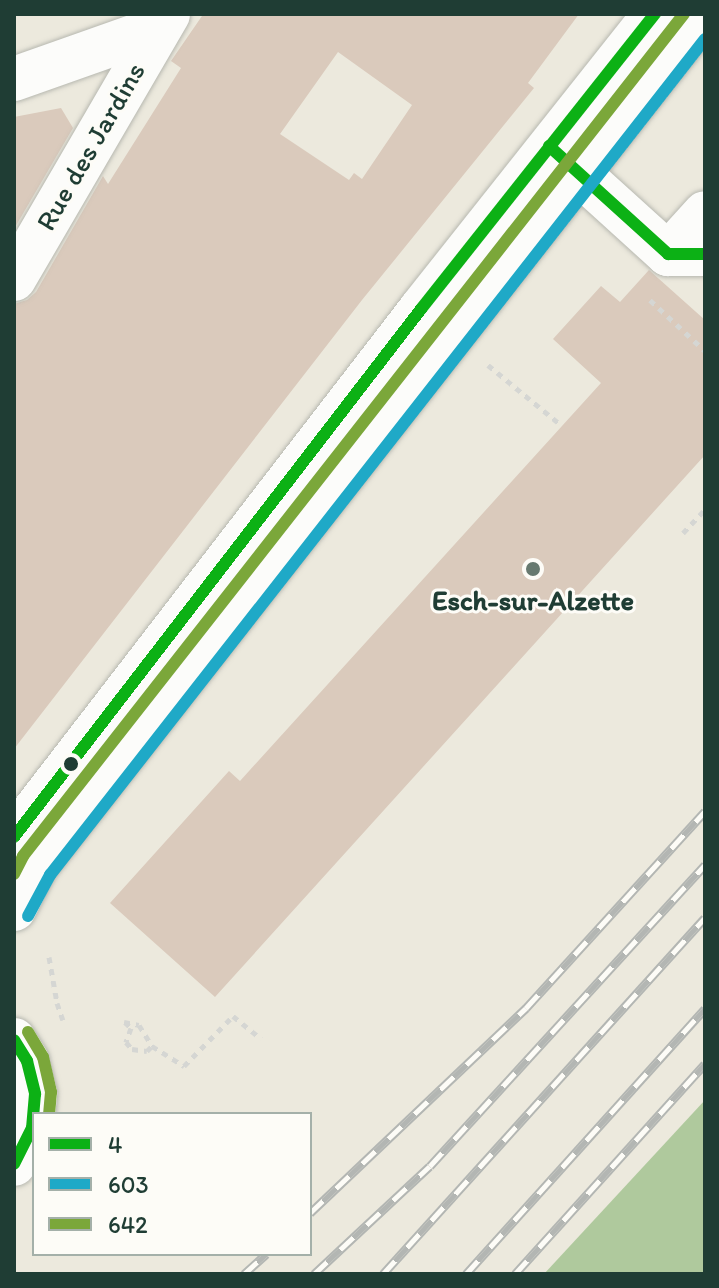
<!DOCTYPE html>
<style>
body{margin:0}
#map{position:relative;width:719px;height:1288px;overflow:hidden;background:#ece9dd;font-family:Itim,sans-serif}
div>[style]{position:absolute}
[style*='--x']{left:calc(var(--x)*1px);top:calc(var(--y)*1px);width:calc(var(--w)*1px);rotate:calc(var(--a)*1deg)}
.forest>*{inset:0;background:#afc99d}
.building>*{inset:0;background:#dacabc}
.path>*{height:5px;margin-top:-2.5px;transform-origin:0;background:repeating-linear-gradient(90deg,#d5d6d3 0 6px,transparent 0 12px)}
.roads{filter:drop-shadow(0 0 2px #b7b8b0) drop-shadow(0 0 2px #b7b8b0)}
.minor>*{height:44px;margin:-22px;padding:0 22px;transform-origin:22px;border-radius:22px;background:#fcfcfa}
.major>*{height:44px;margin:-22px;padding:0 22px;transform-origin:22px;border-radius:22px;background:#fcfcfa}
.rail>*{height:9px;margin-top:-4.5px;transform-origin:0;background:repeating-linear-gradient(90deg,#fdfcf7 0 18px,#b3b6b3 0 36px);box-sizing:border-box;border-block:2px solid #b3b6b3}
.bus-1>*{height:12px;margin:-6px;padding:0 6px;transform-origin:6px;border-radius:6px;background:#0cb115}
.bus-2>*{height:12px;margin:-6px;padding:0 6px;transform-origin:6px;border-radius:6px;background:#1fa9c7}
.bus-3>*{height:12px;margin:-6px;padding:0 6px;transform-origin:6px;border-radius:6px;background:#7ba73a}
.dots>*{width:22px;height:22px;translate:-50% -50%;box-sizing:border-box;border:4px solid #fdfcf7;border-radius:50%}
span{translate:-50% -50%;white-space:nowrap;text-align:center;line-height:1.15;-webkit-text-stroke:6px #fdfcf7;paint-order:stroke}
.street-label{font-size:28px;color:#1f3d34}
.poi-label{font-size:28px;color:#1f3d34;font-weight:700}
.frame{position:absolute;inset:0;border:16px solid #1f3d34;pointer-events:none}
.legend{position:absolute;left:32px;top:1112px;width:280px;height:144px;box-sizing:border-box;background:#fdfcf7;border:2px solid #a4b0a9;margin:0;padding:10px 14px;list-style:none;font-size:24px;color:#1f3d34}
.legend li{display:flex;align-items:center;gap:16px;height:40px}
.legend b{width:40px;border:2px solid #a4b0a9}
</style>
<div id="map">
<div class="forest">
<div style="clip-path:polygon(705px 1100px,705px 1274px,544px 1274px)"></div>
</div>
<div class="building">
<div style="clip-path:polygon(evenodd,212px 14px,579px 14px,528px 83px,534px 88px,362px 300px,14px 749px,14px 304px,27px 300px,36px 292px,103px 176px,108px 184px,181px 68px,171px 61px,202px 16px,212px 14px,338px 52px,412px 105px,362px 179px,354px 173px,349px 180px,280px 134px,338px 52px)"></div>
<div style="clip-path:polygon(61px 108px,73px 128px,14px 229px,14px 117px)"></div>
<div style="clip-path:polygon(649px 270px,705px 320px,705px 455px,215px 997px,110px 903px,229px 771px,240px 781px,601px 383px,553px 339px,601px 286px,620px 302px)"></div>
</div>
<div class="path">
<div style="--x:650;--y:300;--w:75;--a:42.8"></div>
<div style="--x:488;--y:365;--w:94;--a:39.4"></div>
<div style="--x:683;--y:533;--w:33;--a:-47"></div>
<div style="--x:49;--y:957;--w:47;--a:80.1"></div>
<div style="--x:57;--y:1003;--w:18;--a:71"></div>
<div style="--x:124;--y:1022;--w:15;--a:11"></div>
<div style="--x:139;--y:1025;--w:25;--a:58"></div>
<div style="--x:152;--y:1046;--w:38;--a:32"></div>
<div style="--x:184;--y:1066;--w:70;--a:-45.6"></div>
<div style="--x:233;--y:1016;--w:36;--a:39"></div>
<div style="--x:125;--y:1022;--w:8;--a:45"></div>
<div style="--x:131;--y:1028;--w:15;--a:110"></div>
<div style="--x:126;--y:1042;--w:9;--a:49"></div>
<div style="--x:132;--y:1049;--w:15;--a:8"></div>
<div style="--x:147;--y:1051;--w:7;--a:-45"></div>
</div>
<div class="roads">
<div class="minor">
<div style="--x:14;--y:79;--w:153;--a:-19.5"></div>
<div style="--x:551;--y:148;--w:158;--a:42.2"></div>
<div style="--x:668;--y:254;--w:37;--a:0"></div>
<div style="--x:668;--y:254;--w:55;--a:-47.9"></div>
<div style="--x:14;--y:279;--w:306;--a:-59.8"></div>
</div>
<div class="major">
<div style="--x:14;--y:837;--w:667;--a:-52.37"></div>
<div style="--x:421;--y:309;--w:377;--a:-51.6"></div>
<div style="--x:14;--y:909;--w:48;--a:-62.9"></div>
<div style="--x:36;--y:866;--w:1083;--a:-51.9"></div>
<div style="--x:14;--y:1040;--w:25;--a:58"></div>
<div style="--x:27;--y:1061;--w:34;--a:76"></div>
<div style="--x:35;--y:1094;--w:34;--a:95"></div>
<div style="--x:32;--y:1128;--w:40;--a:116.6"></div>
</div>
</div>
<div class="rail">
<div style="--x:310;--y:1213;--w:298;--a:-43.5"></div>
<div style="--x:526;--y:1008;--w:266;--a:-47.7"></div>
<div style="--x:244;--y:1274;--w:30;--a:-42"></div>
<div style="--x:314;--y:1274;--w:158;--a:-43"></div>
<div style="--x:430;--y:1166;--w:408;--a:-47.6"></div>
<div style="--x:383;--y:1274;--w:480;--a:-47.9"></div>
<div style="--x:466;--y:1274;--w:357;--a:-48"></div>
<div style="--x:515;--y:1274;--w:283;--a:-47.9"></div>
</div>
<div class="bus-1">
<div style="--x:549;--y:146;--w:161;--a:42.2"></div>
<div style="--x:668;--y:254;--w:37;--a:0"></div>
<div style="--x:14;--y:837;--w:667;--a:-52.37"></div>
<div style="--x:421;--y:309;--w:377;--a:-51.6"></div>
<div style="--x:14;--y:1040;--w:25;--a:58"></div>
<div style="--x:27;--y:1061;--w:34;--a:76"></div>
<div style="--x:35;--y:1094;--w:34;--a:95"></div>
<div style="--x:32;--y:1128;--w:40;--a:116.6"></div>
</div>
<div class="bus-2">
<div style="--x:28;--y:916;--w:47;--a:-61.8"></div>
<div style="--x:50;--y:875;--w:1062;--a:-51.92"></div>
</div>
<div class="bus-3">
<div style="--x:14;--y:874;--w:20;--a:-63"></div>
<div style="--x:23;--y:856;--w:1070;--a:-51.87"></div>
<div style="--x:28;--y:1032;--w:29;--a:59"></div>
<div style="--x:43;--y:1057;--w:36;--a:77"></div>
<div style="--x:51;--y:1092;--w:22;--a:95"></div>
</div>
<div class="dots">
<div style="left:533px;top:569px;background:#67796f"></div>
<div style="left:71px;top:764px;background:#1f3d34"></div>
</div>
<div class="street-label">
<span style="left:90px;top:146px;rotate:-60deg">Rue des Jardins</span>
</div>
<div class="poi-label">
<span style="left:533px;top:600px">Esch-sur-Alzette</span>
</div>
<div class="frame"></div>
<ul class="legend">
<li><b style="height:10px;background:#0cb115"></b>4</li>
<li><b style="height:10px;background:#1fa9c7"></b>603</li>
<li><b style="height:10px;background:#7ba73a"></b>642</li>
</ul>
</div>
